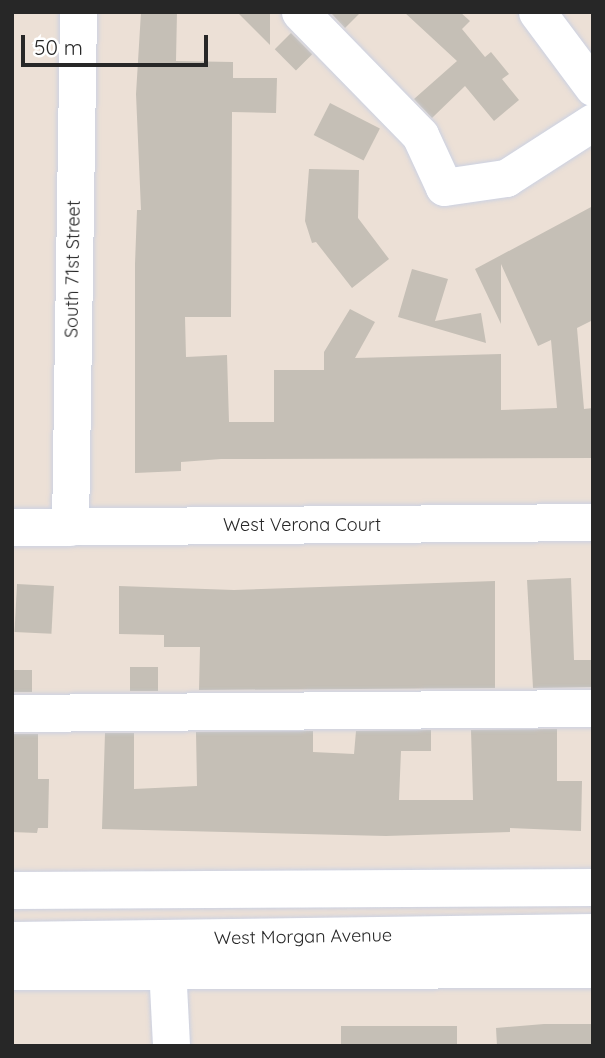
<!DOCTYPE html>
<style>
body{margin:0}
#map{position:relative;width:605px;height:1058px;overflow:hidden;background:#ece0d6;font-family:Quicksand,sans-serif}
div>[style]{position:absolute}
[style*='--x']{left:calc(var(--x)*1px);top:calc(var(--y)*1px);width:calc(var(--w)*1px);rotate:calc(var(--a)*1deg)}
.building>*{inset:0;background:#c5bfb6;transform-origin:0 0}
.roads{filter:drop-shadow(0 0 2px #cbd1e2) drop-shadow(0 0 2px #cbd1e2)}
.minor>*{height:37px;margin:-18.5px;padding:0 18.5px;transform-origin:18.5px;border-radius:18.5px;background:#fff}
span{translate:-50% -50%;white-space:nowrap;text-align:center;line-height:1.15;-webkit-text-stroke:6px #fff;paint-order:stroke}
.street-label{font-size:18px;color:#272727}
.frame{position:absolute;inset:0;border:14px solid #272727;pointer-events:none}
.scale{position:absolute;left:21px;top:35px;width:187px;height:32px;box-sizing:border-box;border:4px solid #272727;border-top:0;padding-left:9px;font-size:21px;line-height:24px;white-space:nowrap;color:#272727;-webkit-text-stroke:5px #fff;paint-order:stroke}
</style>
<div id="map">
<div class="building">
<div style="clip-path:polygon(141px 12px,177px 12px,176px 61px,233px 62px,233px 78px,277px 78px,276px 113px,232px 112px,231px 317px,185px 317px,186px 357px,227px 355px,229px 422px,274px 422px,274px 370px,324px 370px,324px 352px,350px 309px,375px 322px,355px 358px,501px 354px,501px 410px,557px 408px,551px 340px,538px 346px,501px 264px,501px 324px,475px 269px,593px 206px,593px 320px,577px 328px,584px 409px,593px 408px,593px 458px,221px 459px,181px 462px,181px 471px,135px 473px,135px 264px,137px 210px,141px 210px,136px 94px)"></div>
<div style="clip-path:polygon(237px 12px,270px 12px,270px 45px)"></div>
<div style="clip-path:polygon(330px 12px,361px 12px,345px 28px)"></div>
<div style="clip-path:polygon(404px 12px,460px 12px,470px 21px,462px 29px,485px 57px,491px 52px,509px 74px,502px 79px,519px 100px,494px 121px,465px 86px,432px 118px,414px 99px,457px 61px)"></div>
<div style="left:291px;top:33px;width:30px;height:23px;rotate:45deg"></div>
<div style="left:330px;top:103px;width:56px;height:36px;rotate:27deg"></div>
<div style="clip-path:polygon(309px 169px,359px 170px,358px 218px,389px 259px,352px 288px,316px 242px,312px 243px,305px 221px)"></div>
<div style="clip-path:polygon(412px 269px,448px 279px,435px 321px,481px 313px,486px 343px,398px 317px)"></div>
<div style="clip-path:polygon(571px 578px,574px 660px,593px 660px,593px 687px,533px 688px,527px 580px)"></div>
<div style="clip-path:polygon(495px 581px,495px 688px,199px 690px,200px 647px,164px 647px,164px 635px,119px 634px,119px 586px,234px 590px)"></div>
<div style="left:17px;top:584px;width:37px;height:48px;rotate:3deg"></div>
<div style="left:158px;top:667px;width:24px;height:28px;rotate:90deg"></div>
<div style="left:12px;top:670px;width:20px;height:22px"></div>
<div style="clip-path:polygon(557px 729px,557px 781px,582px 781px,581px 831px,510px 828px,510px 832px,386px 836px,102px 829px,105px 733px,134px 733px,134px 789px,197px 786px,196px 732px,313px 731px,313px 752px,354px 754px,356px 731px,431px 730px,431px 751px,401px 751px,399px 800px,473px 800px,471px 730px)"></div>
<div style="clip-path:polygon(12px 734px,38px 734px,38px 779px,49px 779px,48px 828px,38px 828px,37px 833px,12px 832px)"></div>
<div style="clip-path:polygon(544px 1024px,593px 1024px,593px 1046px,497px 1046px,496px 1028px)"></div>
<div style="left:341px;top:1026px;width:116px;height:20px"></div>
</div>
<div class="roads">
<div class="minor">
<div style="--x:300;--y:12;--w:172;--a:45.7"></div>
<div style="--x:420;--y:135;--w:57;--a:65.2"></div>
<div style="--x:444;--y:187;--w:63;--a:-8.3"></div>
<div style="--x:506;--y:178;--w:103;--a:-32.8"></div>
<div style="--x:537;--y:12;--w:94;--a:53.3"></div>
<div style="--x:12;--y:527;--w:581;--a:-0.49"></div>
<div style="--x:70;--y:527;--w:515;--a:-89.11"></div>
<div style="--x:12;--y:713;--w:581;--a:-0.49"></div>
<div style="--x:12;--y:890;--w:581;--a:-0.3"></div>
<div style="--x:12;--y:940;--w:581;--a:-0.79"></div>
<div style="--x:166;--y:946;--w:100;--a:87.1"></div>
<div style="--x:12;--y:971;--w:581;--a:-0.2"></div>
</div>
</div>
<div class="street-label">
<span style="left:73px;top:269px;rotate:-89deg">South 71st Street</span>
<span style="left:302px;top:525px">West Verona Court</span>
<span style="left:303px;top:937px;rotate:-1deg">West Morgan Avenue</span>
</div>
<div class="frame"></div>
<div class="scale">50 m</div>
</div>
